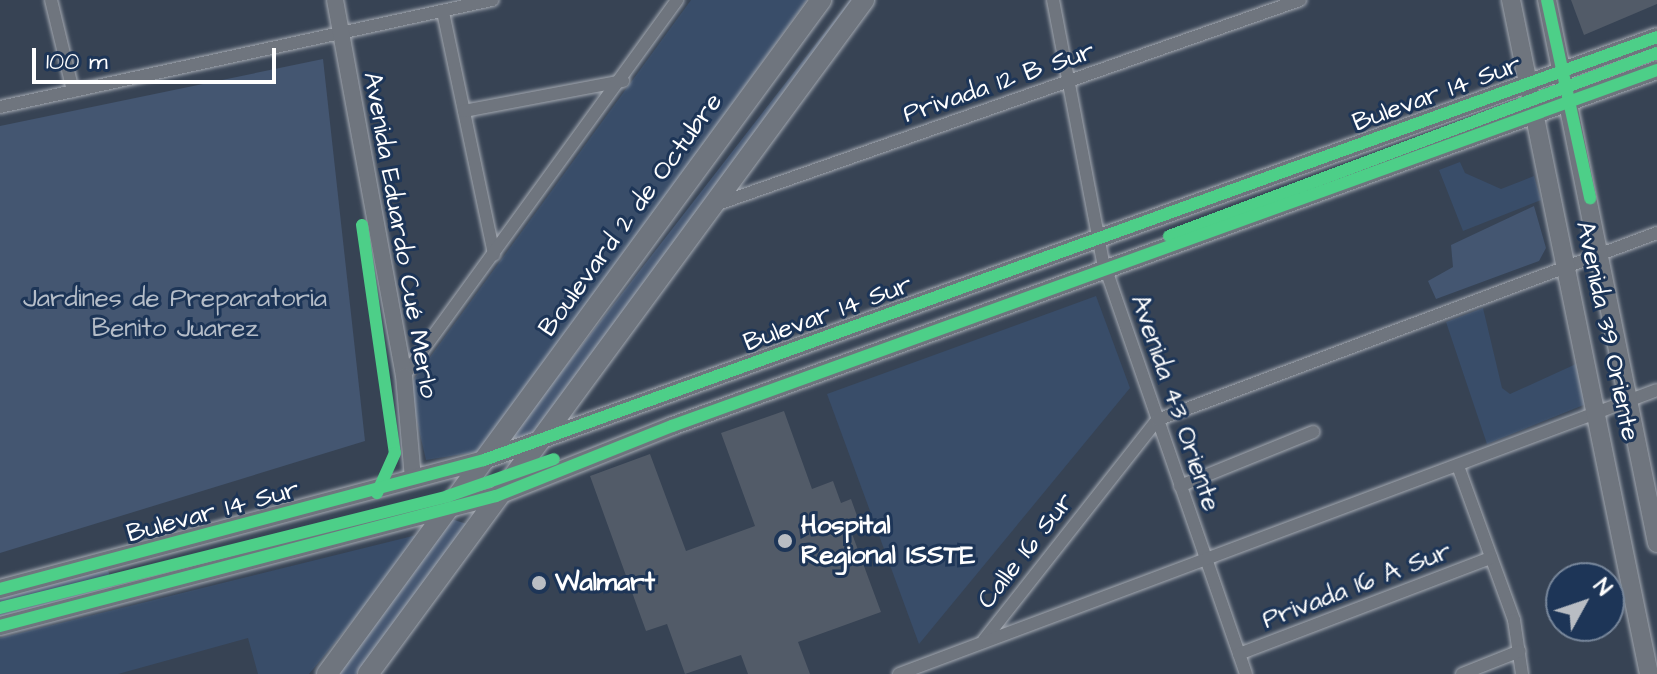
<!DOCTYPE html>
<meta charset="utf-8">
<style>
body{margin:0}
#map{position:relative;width:1657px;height:674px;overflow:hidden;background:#374354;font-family:"Architects Daughter",sans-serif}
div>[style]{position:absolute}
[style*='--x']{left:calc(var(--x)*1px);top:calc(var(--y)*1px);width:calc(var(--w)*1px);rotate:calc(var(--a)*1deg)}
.built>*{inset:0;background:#394d69}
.green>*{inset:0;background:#445671}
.building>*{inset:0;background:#525b68}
.roads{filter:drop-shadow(0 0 2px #a5aab2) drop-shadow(0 0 2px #a5aab2)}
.minor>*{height:12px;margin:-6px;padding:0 6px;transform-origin:6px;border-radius:6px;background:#6f757e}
.tertiary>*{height:16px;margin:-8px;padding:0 8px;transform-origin:8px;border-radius:8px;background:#6f757e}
.secondary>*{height:18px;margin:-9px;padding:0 9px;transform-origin:9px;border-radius:9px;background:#6f757e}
.primary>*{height:20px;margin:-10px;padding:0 10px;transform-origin:10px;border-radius:10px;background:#6f757e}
.cycleway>*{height:12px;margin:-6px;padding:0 6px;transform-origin:6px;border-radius:6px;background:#4dcf88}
.dots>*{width:22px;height:22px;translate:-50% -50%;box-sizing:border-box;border:4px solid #1d3557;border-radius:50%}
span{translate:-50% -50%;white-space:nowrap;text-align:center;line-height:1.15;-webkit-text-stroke:6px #1d3557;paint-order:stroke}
.street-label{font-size:26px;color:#fff}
.park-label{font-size:26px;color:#b5bdc8}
.poi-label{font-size:26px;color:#fff;font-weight:700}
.left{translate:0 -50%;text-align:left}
.north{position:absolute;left:1545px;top:562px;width:80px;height:80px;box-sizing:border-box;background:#1d3557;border:2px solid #77869a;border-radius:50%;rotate:50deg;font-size:22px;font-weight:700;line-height:32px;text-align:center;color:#fff}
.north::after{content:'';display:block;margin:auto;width:28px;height:36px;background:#b9bdc3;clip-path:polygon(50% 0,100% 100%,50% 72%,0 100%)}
.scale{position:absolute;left:32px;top:48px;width:244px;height:36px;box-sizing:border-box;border:4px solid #fff;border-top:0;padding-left:10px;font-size:24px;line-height:28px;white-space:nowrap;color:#fff;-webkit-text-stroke:6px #1d3557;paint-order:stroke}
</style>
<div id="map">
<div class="built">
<div style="clip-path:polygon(691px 0,807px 0,482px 451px,426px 460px,409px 386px)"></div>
<div style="clip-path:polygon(1460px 162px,1465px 173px,1501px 189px,1534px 176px,1541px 200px,1463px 231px,1439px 170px)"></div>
<div style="clip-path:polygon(1096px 296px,1130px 388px,919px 644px,827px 394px)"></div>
<div style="clip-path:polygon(1483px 308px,1502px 388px,1510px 394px,1576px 364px,1586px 404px,1487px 444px,1446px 322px)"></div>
<div style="clip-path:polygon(425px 533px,309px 674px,258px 674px,248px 638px,118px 674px,0 674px,0 638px)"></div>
</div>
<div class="green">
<div style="clip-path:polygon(850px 0,875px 0,579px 400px,548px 433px,509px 439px)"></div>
<div style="clip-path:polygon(323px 59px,365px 441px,0 553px,0 126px)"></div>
<div style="clip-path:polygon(1534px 206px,1546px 248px,1539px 261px,1436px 299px,1428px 281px,1453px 267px,1451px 245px)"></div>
<div style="clip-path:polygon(451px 519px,467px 524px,356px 674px,332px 674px)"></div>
<div style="clip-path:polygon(107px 566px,114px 593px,0 621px,0 595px)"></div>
</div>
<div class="building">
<div style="clip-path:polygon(1571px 0,1657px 0,1657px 4px,1584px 35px)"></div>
<div style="clip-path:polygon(784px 411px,812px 489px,833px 481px,841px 503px,851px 499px,861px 527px,851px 531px,881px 612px,798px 642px,810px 674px,748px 674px,741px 655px,685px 674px,667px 624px,646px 631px,590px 476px,650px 454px,686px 551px,755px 526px,721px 433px)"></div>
</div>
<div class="roads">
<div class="minor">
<div style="--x:51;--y:0;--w:94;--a:76.4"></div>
<div style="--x:1053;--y:0;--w:266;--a:79.2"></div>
<div style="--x:1103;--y:261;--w:437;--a:70.9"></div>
<div style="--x:443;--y:12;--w:248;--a:78.1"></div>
<div style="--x:0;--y:107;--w:504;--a:-12.27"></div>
<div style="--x:464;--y:111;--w:162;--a:-10.7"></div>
<div style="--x:715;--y:205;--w:620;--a:-19.31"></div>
<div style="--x:404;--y:376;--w:465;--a:-54"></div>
<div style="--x:1458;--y:466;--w:164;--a:70"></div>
<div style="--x:1514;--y:620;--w:55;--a:81.6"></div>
<div style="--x:1180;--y:486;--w:144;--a:-22.1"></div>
<div style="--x:984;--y:640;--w:280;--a:-51.8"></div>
<div style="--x:1157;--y:420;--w:534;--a:-20.51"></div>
<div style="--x:1239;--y:654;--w:270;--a:-20.9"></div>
<div style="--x:899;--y:674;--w:809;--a:-20.54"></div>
<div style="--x:1462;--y:674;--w:62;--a:-21.6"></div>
</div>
<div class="tertiary">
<div style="--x:335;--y:0;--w:382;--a:79.6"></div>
<div style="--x:404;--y:376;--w:103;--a:85"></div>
</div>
<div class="secondary">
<div style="--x:1511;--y:0;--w:688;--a:78.43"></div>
<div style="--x:1547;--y:0;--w:554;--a:78.55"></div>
<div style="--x:0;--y:589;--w:501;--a:-14.92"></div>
<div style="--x:484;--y:460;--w:1247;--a:-19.83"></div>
<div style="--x:0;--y:626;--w:513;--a:-14.69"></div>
<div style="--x:496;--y:496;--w:189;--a:-21.7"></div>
<div style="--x:672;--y:426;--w:1047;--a:-19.87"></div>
</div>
<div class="primary">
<div style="--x:327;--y:674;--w:836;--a:-53.76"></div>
<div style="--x:368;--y:674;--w:837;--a:-53.65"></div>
</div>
</div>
<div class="cycleway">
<div style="--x:1547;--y:0;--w:203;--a:77.7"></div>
<div style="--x:362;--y:225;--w:230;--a:81.8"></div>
<div style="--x:395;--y:453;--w:44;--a:114.2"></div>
<div style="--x:1169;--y:236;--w:521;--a:-20.56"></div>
<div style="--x:0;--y:589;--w:501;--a:-14.92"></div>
<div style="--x:484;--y:460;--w:1247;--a:-19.83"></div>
<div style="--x:0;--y:608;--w:462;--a:-14"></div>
<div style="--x:448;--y:496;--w:112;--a:-19.2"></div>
<div style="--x:0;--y:626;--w:513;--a:-14.69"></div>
<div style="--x:496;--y:496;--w:189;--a:-21.7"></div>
<div style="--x:672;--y:426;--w:1047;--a:-19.87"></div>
</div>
<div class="dots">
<div style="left:785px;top:541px;background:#b9bdc3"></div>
<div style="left:539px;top:583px;background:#b9bdc3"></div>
</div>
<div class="street-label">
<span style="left:999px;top:83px;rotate:-19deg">Privada 12 B Sur</span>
<span style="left:1437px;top:94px;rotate:-20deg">Bulevar 14 Sur</span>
<span style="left:631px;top:215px;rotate:-54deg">Boulevard 2 de Octubre</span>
<span style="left:400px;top:235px;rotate:80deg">Avenida Eduardo Cué Merlo</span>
<span style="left:828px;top:314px;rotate:-20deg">Bulevar 14 Sur</span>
<span style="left:1607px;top:331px;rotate:78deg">Avenida 39 Oriente</span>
<span style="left:1175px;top:403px;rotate:71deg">Avenida 43 Oriente</span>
<span style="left:213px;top:512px;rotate:-15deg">Bulevar 14 Sur</span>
<span style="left:1026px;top:551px;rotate:-52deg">Calle 16 Sur</span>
<span style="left:1357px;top:586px;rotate:-21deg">Privada 16 A Sur</span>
</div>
<div class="park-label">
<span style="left:175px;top:314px">Jardines de Preparatoria<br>Benito Juarez</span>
</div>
<div class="poi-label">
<span class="left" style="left:801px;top:541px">Hospital<br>Regional ISSTE</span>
<span class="left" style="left:555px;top:583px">Walmart</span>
</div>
<div class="north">N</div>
<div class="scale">100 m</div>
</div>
